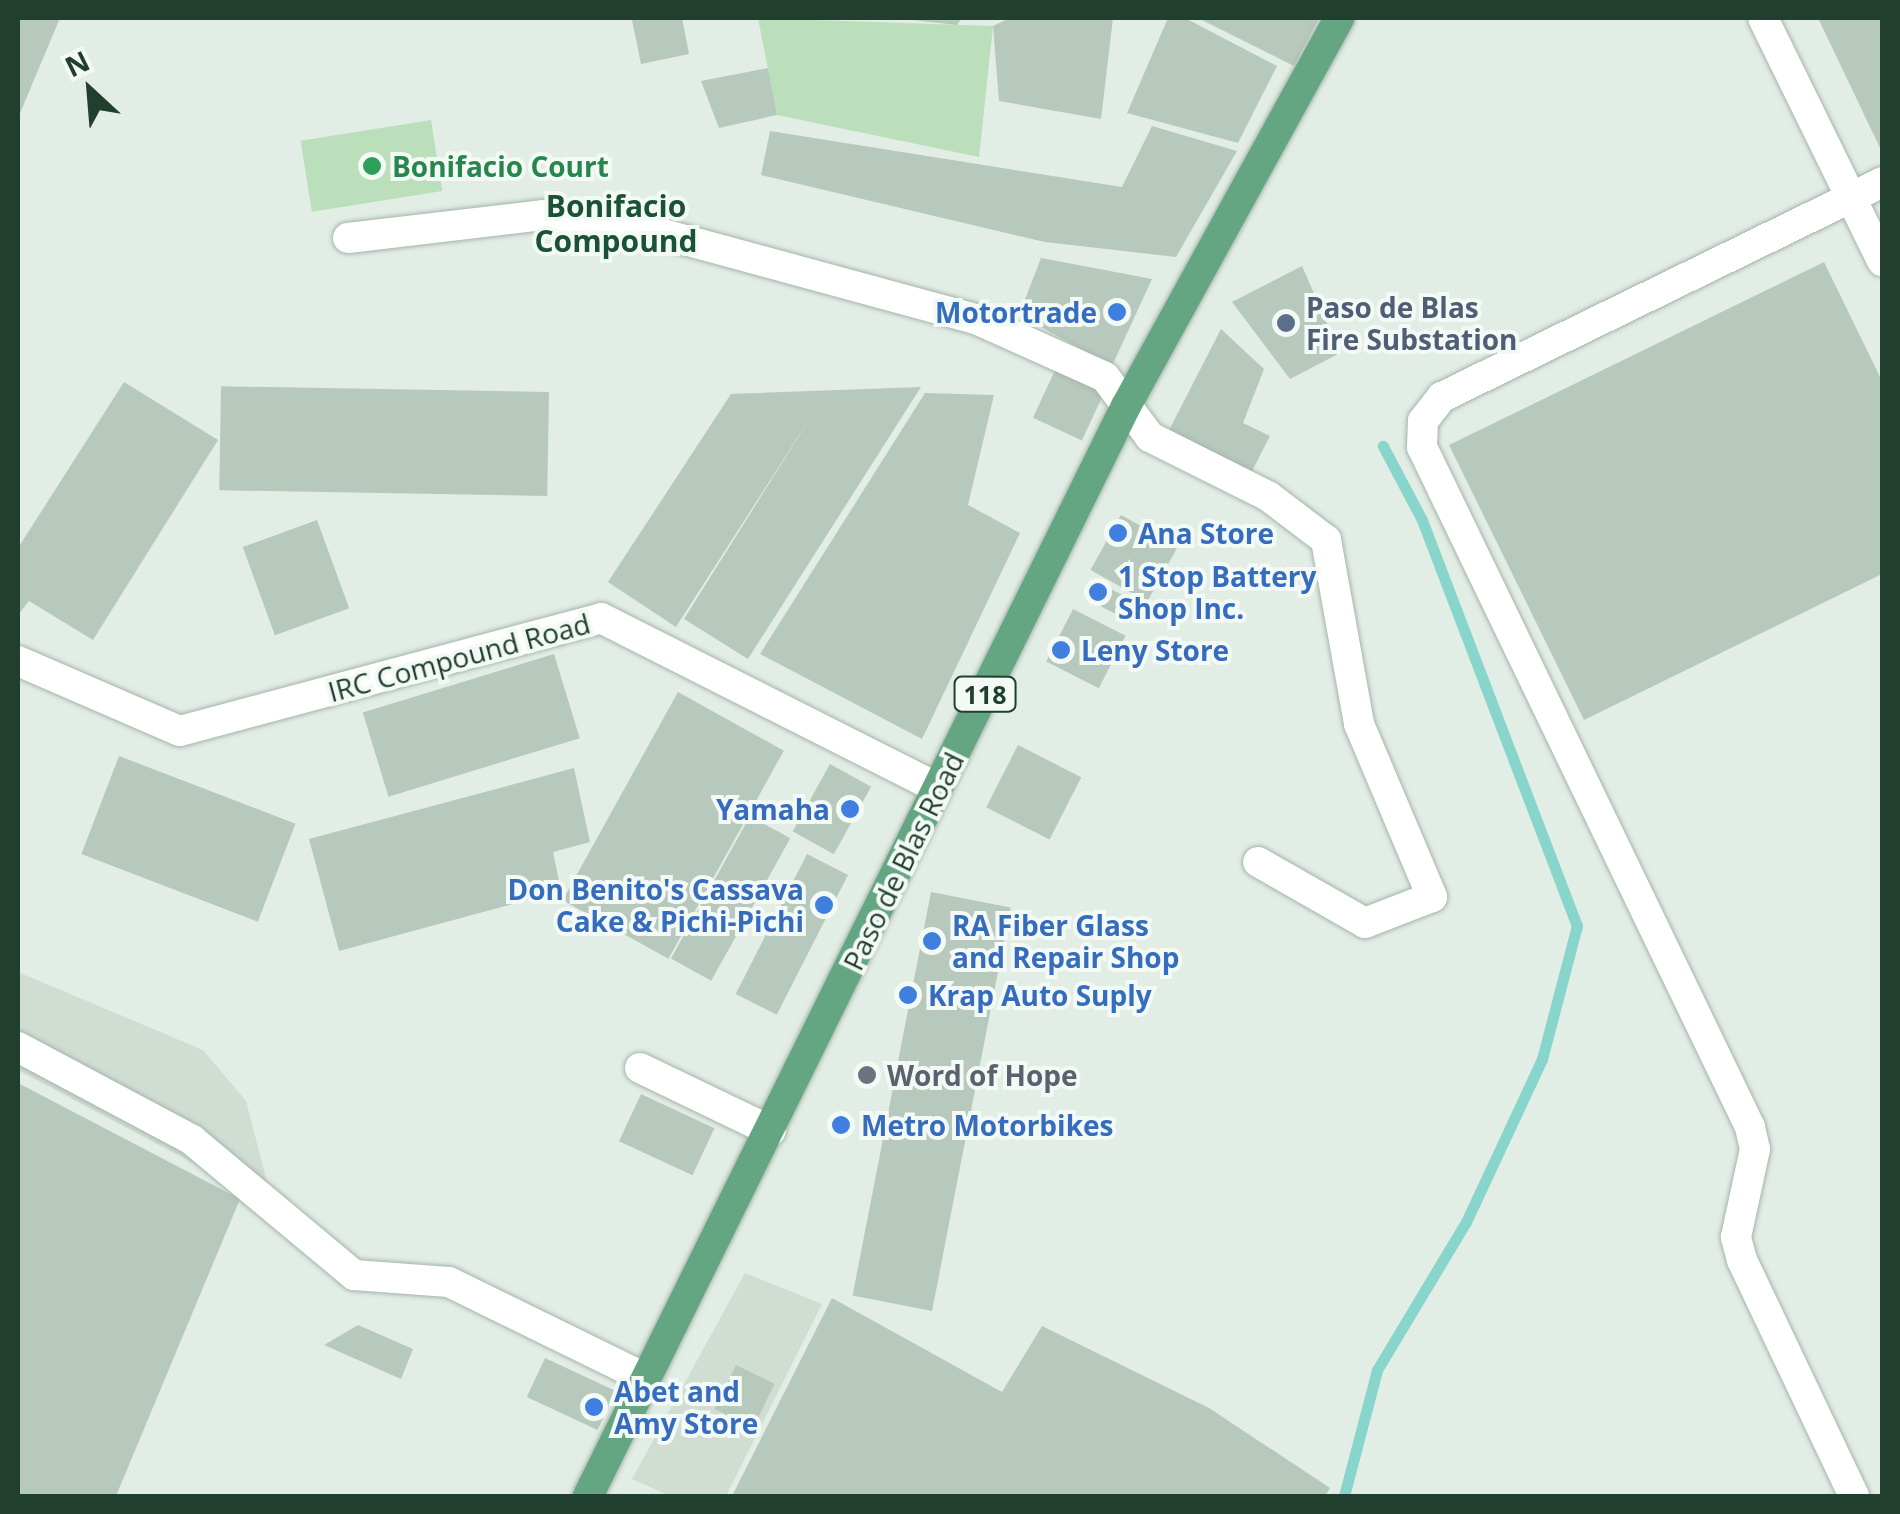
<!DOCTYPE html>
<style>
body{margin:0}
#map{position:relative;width:1900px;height:1514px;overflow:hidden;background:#e2ede5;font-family:"Open Sans",sans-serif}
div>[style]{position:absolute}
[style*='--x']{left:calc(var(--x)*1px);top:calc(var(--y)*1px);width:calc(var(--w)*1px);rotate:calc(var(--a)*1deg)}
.built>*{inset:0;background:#d0ddd3}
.green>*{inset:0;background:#badfba;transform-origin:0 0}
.stream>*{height:11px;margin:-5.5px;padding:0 5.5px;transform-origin:5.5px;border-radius:5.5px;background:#87d5cb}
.building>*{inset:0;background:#b7c8bd;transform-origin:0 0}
.roads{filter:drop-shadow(0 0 2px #a4b5ab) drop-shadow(0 0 2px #a4b5ab)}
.minor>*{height:30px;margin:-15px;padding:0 15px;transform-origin:15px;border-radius:15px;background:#fff}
.major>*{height:30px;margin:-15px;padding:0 15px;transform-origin:15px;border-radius:15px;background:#64a582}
.dots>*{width:28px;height:28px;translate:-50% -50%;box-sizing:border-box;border:5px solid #f3f9f4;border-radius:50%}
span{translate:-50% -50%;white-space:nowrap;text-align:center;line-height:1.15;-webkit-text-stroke:8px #f3f9f4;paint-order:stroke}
.shield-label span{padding:2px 8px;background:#f3f9f4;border:2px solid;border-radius:8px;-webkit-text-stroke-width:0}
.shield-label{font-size:25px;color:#213f2f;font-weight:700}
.leisure-label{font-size:28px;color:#27864d;font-weight:700}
.left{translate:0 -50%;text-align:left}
.service-label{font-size:28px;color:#4e5e75;font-weight:700}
.shop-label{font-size:28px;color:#366cbe;font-weight:700}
.right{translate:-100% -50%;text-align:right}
.street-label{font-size:28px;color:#213f2f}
.worship-label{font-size:28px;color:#5b616d;font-weight:700}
.neighbourhood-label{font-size:30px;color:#1b5236;font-weight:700}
.frame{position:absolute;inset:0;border:20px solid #213f2f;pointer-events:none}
.north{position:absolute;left:40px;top:40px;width:100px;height:100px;-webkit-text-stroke:8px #f3f9f4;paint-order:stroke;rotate:334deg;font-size:28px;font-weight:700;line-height:40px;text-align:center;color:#213f2f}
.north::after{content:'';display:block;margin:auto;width:35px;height:45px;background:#213f2f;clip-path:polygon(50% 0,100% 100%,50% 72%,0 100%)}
</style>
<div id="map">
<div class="built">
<div style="clip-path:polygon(18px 972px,203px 1050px,246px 1101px,267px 1182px,259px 1198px,18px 1070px)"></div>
<div style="clip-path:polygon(745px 1273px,822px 1304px,726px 1496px,670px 1496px,632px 1479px)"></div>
</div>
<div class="green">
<div style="clip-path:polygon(758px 18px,993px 26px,979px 157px,777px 115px)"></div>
<div style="left:431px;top:120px;width:72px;height:132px;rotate:81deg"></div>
</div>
<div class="stream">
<div style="--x:1344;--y:1496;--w:130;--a:-75.3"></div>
<div style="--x:1377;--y:1370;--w:173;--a:-59"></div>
<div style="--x:1466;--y:1222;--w:180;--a:-65"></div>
<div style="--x:1542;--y:1059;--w:138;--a:-75.3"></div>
<div style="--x:1577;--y:926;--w:435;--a:-110.9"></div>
<div style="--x:1422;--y:520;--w:84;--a:-117.8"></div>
</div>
<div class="building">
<div style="clip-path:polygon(18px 18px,60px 18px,18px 118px)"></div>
<div style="clip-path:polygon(682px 18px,689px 54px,641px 64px,632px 20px)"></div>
<div style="clip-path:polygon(894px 18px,962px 18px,957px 25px)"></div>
<div style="clip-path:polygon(1010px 18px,1113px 18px,1101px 119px,999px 101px,993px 26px)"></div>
<div style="clip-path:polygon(1168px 18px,1185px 18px,1277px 66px,1238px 143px,1127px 113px)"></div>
<div style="clip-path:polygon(1198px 18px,1319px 18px,1294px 66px)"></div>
<div style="clip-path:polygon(1818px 18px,1882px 18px,1882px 152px)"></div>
<div style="clip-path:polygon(768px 68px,777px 115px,719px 128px,701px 81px)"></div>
<div style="clip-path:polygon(1152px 126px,1237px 151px,1176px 257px,1045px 242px,761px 175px,770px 131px,1122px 187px)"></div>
<div style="clip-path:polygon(1041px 258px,1152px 279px,1112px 366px,1019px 315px)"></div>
<div style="clip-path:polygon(1824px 262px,1882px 381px,1882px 574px,1584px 720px,1449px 445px)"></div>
<div style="clip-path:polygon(1302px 266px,1340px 353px,1290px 379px,1232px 302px)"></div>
<div style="clip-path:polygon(1221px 329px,1264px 369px,1243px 423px,1270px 436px,1250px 475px,1167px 434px)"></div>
<div style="left:1057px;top:366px;width:54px;height:57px;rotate:25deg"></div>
<div style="clip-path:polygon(124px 382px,218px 440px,93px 640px,29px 601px,18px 615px,18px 548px)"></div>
<div style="clip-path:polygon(921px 387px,748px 659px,684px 619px,819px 404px,676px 627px,608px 582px,731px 394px)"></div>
<div style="left:549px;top:392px;width:104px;height:328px;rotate:91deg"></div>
<div style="clip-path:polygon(925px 393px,994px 395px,968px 505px,1020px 533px,922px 739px,760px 654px)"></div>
<div style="left:1121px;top:515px;width:65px;height:63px;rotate:29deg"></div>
<div style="left:317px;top:520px;width:94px;height:79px;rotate:70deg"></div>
<div style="left:1097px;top:582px;width:51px;height:20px;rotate:27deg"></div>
<div style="left:1073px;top:609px;width:59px;height:59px;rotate:27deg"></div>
<div style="left:554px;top:654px;width:88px;height:200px;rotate:73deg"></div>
<div style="left:678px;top:692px;width:121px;height:238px;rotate:29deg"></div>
<div style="left:1018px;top:745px;width:71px;height:70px;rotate:27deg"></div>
<div style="left:119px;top:756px;width:189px;height:105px;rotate:21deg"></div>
<div style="left:830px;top:764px;width:47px;height:77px;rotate:29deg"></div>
<div style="clip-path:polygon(574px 768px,590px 842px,553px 852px,561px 891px,339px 951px,309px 839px)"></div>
<div style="left:750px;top:816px;width:46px;height:163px;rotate:29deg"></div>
<div style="left:807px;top:854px;width:46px;height:157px;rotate:27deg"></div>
<div style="left:931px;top:892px;width:81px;height:411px;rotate:11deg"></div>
<div style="clip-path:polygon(18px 1083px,240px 1199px,116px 1496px,18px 1496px)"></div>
<div style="left:641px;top:1094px;width:81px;height:52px;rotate:25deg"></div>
<div style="clip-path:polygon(832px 1298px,1002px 1392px,1042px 1326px,1209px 1408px,1330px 1488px,1325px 1496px,732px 1496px)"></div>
<div style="clip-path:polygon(358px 1325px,413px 1349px,401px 1379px,324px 1345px)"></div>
<div style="left:545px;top:1358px;width:78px;height:43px;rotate:25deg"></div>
<div style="left:736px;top:1365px;width:43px;height:49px;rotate:26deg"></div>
</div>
<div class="roads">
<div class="minor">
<div style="--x:1763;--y:18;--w:271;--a:63.9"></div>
<div style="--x:348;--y:238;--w:196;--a:-6.7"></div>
<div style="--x:543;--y:215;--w:117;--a:8.8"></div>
<div style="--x:659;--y:233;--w:328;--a:15.2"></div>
<div style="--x:976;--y:319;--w:141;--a:24.2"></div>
<div style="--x:1105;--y:377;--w:75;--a:53.1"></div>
<div style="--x:1150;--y:437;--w:132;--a:26.6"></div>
<div style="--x:1268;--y:496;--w:73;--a:37.2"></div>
<div style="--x:1326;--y:540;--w:187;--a:79.8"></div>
<div style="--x:1359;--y:724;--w:188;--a:67.1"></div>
<div style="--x:1432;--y:897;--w:72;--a:158.8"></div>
<div style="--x:1365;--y:923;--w:123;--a:-150.3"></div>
<div style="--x:18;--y:661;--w:176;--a:23.4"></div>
<div style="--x:180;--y:731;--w:436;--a:-15"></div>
<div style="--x:601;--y:618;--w:377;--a:26.8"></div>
<div style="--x:18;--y:1047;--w:197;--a:28.1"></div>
<div style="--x:192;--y:1140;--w:211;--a:39.8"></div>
<div style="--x:354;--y:1275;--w:95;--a:4.2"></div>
<div style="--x:449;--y:1282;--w:220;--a:26.1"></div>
<div style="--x:640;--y:1068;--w:145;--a:25.7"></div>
<div style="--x:1854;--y:1496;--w:261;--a:-115.4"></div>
<div style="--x:1742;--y:1260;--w:24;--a:-105"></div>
<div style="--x:1736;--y:1237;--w:90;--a:-77.8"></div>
<div style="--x:1755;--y:1149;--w:23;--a:-103"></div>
<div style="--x:1750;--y:1127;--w:755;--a:-115.75"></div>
<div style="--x:1422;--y:447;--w:26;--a:-88"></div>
<div style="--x:1423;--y:421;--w:31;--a:-52"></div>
<div style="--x:1442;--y:397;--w:490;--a:-26"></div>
</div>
<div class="major">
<div style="--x:588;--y:1496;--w:1216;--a:-63.73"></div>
<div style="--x:1126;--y:406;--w:443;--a:-61.2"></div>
</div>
</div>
<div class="dots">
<div style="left:372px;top:166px;background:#2e9e5b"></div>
<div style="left:1117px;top:312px;background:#3f7fe0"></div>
<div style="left:1286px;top:323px;background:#5c6f8a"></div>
<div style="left:1118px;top:533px;background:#3f7fe0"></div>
<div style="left:1098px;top:592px;background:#3f7fe0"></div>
<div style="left:1061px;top:650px;background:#3f7fe0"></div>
<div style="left:850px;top:809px;background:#3f7fe0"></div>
<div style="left:824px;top:905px;background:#3f7fe0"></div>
<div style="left:932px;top:941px;background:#3f7fe0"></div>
<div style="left:908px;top:995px;background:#3f7fe0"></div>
<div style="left:867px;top:1075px;background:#6b7280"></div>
<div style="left:841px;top:1125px;background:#3f7fe0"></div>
<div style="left:594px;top:1407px;background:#3f7fe0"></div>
</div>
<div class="shield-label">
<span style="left:985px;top:694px">118</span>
</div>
<div class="leisure-label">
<span class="left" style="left:392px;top:166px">Bonifacio Court</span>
</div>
<div class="service-label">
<span class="left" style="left:1306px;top:323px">Paso de Blas<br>Fire Substation</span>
</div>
<div class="shop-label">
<span class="right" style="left:1097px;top:312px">Motortrade</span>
<span class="left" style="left:1138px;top:533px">Ana Store</span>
<span class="left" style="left:1118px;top:592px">1 Stop Battery<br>Shop Inc.</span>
<span class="left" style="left:1081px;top:650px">Leny Store</span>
<span class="right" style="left:830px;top:809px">Yamaha</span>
<span class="right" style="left:804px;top:905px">Don Benito's Cassava<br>Cake &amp; Pichi-Pichi</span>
<span class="left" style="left:952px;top:941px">RA Fiber Glass<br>and Repair Shop</span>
<span class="left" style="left:928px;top:995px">Krap Auto Suply</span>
<span class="left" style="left:861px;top:1125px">Metro Motorbikes</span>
<span class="left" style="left:614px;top:1407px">Abet and<br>Amy Store</span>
</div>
<div class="street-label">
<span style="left:459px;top:657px;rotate:-15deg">IRC Compound Road</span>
<span style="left:903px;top:861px;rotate:-64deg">Paso de Blas Road</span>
</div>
<div class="worship-label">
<span class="left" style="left:887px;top:1075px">Word of Hope</span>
</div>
<div class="neighbourhood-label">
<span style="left:616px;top:223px">Bonifacio<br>Compound</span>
</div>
<div class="frame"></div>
<div class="north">N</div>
</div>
